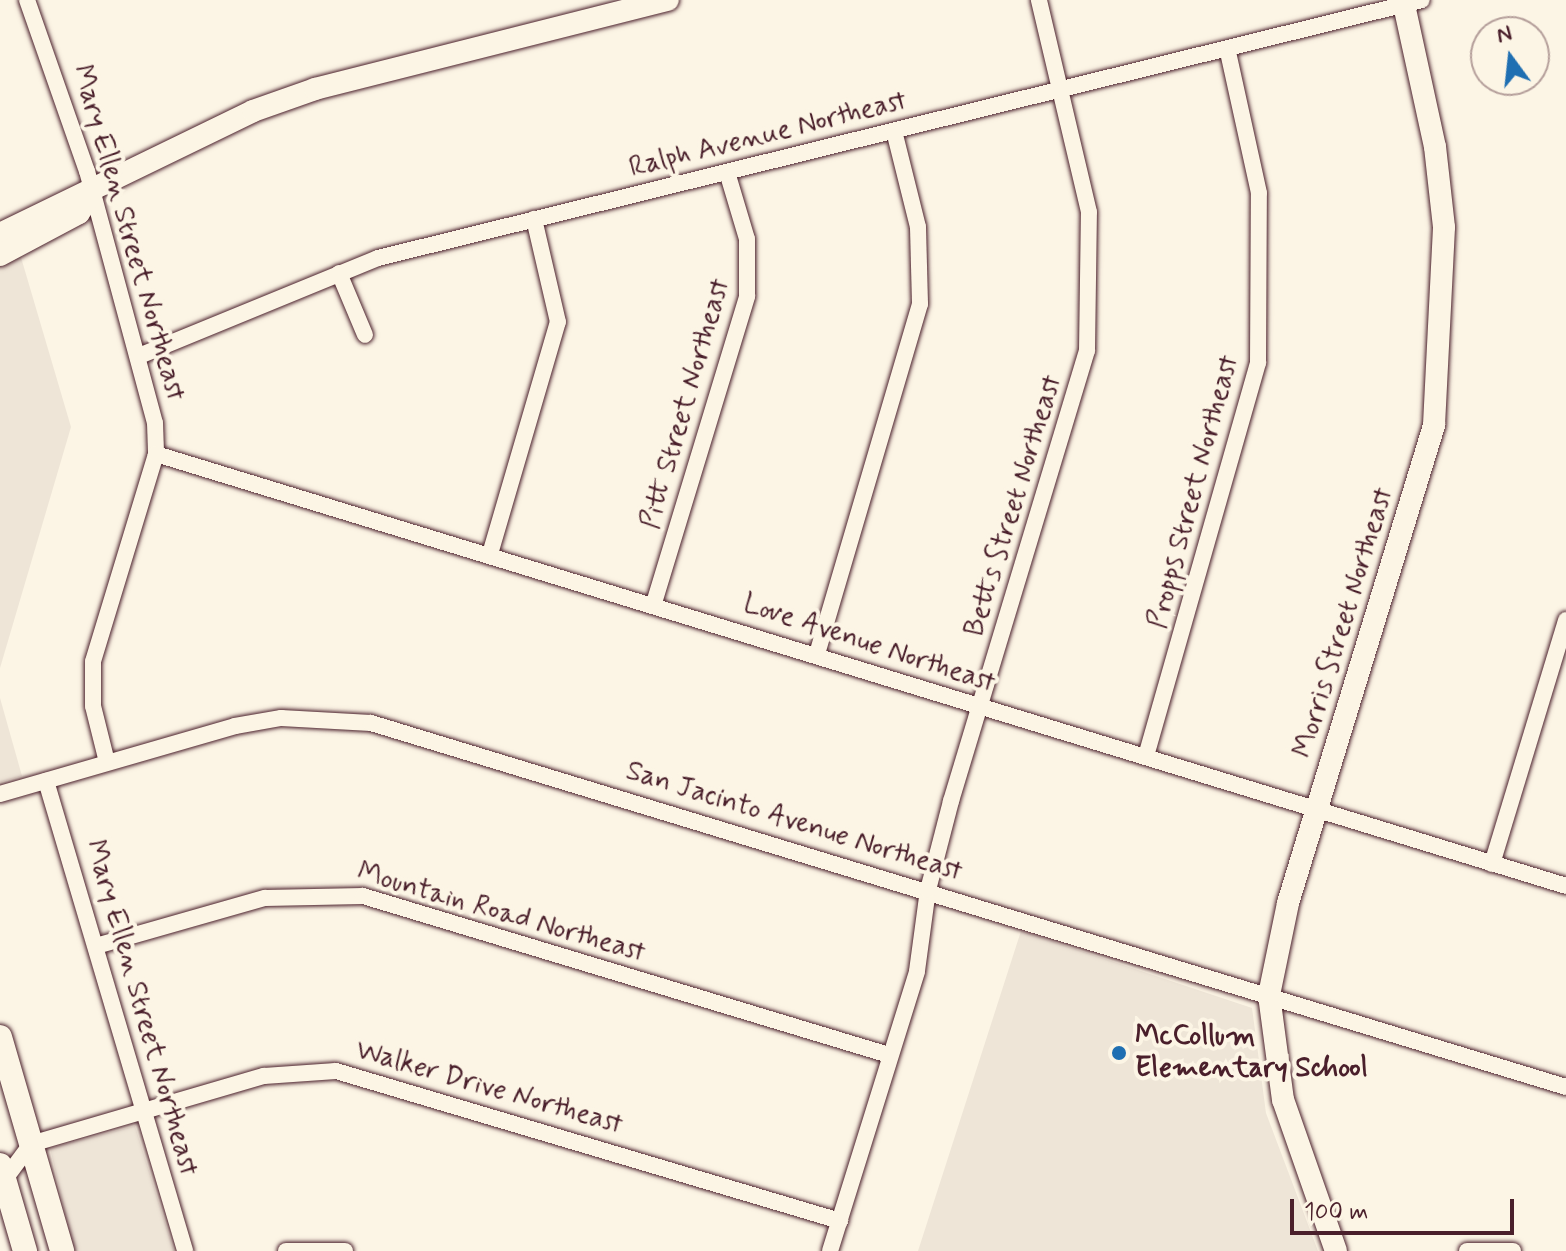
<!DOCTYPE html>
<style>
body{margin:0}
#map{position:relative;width:1566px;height:1251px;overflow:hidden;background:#fcf5e5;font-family:Mynerve,sans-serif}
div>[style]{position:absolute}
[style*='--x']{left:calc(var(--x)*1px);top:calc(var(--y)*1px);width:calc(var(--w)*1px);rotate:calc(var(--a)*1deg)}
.built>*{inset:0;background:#eee5d7}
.roads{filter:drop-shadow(0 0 2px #4a1f2b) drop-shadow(0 0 2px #4a1f2b)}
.minor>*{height:16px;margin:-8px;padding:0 8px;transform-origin:8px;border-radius:8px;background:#fcf5e5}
.tertiary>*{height:22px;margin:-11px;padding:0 11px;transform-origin:11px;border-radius:11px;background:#fcf5e5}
.secondary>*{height:24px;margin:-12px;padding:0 12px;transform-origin:12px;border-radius:12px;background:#fcf5e5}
.dots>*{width:22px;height:22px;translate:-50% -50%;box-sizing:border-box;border:4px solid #fcf5e5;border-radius:50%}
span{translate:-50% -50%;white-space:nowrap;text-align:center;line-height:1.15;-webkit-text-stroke:8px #fcf5e5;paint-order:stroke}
.street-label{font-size:28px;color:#4a1f2b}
.poi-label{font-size:28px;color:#4a1f2b;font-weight:700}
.left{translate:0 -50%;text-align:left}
.north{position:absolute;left:1470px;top:16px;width:80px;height:80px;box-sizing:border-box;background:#fcf5e5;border:2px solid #b59f9b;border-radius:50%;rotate:345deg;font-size:22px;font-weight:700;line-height:32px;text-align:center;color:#4a1f2b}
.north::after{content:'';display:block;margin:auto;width:28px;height:36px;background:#1f6fb2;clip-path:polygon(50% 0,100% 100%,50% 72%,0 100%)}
.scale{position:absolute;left:1290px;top:1199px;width:224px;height:36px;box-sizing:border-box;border:4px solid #4a1f2b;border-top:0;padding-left:10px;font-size:24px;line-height:28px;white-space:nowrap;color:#4a1f2b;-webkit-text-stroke:6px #fcf5e5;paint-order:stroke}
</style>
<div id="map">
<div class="built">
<div style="clip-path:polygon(20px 254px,71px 427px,0 668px,0 264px)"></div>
<div style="clip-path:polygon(0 698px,22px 776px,0 782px)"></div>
<div style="clip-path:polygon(1021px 931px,1252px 1008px,1266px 1113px,1318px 1251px,918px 1251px)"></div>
<div style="clip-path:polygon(135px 1126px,174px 1251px,74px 1251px,50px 1148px)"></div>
</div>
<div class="roads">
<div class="minor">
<div style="--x:27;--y:0;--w:181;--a:70.7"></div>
<div style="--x:87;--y:171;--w:261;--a:74.9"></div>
<div style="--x:155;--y:423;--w:31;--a:88"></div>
<div style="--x:156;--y:454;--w:217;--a:106.9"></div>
<div style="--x:93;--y:662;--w:44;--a:90"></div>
<div style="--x:93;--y:706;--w:58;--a:76"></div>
<div style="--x:339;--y:273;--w:67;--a:67.2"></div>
<div style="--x:139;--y:356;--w:258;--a:-22.3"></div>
<div style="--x:378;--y:258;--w:1075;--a:-13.88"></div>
<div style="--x:156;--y:454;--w:1475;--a:17.03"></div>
<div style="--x:490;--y:554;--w:242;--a:-73.7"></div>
<div style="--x:558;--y:322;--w:106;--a:-103.1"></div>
<div style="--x:654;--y:603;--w:321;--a:-73.1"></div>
<div style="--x:747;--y:296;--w:57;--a:-90"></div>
<div style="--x:747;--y:239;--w:70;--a:-106.6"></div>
<div style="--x:817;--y:654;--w:365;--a:-73.6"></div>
<div style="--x:920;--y:304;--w:77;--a:-91.5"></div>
<div style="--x:918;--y:227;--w:99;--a:-104"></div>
<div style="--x:1146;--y:756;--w:409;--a:-74.1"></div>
<div style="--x:1258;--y:363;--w:170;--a:-89.7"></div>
<div style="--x:1259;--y:193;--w:148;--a:-102.4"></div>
<div style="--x:46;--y:781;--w:490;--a:73.5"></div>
<div style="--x:0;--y:794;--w:245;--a:-16.1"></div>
<div style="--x:235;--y:726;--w:47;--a:-9.9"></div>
<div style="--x:281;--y:718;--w:90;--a:3.2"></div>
<div style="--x:371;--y:723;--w:1249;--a:16.94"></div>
<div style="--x:1492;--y:864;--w:255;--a:-73.1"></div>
<div style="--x:96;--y:946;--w:176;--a:-15.9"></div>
<div style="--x:265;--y:898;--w:98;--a:-1.2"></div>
<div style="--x:363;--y:896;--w:550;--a:16.82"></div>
<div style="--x:2;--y:1183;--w:49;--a:-53.4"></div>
<div style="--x:31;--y:1144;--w:243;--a:-16.3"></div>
<div style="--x:264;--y:1076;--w:72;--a:-4"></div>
<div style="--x:336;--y:1071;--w:526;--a:16.57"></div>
<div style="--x:286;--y:1251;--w:59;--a:0"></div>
<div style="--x:830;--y:1251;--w:293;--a:-72.7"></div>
<div style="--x:917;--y:971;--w:82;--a:-82.3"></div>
<div style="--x:928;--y:890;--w:92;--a:-75.5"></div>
<div style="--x:951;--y:801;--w:470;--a:-73.2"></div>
<div style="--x:1087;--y:351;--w:139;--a:-89.2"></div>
<div style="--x:1089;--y:212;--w:218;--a:-103.3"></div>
<div style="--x:1467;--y:1251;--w:46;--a:0"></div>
</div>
<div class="tertiary">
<div style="--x:0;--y:234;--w:281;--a:-25.9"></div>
<div style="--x:253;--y:111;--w:66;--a:-19.5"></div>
<div style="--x:315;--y:89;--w:364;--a:-14.2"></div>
<div style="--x:0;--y:255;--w:89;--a:-28"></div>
<div style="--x:79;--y:213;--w:26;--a:-58"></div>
<div style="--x:1336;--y:1251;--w:160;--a:-109.3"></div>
<div style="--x:1283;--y:1100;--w:106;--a:-97.6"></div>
<div style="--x:1269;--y:995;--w:94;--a:-78.3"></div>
<div style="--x:1288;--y:903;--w:500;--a:-73"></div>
<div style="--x:1434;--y:425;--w:198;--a:-87.1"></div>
<div style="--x:1444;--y:227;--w:81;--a:-96.4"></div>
<div style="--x:1435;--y:147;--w:150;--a:-102.3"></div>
</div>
<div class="secondary">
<div style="--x:0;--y:1037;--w:223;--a:73.8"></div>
<div style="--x:0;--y:1165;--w:90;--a:73.8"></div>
</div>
</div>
<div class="dots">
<div style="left:1119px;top:1053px;background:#1f6fb2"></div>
</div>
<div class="street-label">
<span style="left:768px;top:135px;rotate:-14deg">Ralph Avenue Northeast</span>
<span style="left:128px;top:233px;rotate:74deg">Mary Ellen Street Northeast</span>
<span style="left:686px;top:404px;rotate:-74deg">Pitt Street Northeast</span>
<span style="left:1194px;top:492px;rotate:-75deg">Propps Street Northeast</span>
<span style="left:1014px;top:506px;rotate:-73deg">Betts Street Northeast</span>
<span style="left:1344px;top:623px;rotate:-73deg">Morris Street Northeast</span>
<span style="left:869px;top:644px;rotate:18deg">Love Avenue Northeast</span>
<span style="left:794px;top:822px;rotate:17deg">San Jacinto Avenue Northeast</span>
<span style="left:501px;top:913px;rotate:16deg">Mountain Road Northeast</span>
<span style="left:141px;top:1008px;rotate:74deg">Mary Ellen Street Northeast</span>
<span style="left:489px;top:1088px;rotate:16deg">Walker Drive Northeast</span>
</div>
<div class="poi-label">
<span class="left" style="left:1135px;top:1053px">McCollum<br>Elementary School</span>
</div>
<div class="north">N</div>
<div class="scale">100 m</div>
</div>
